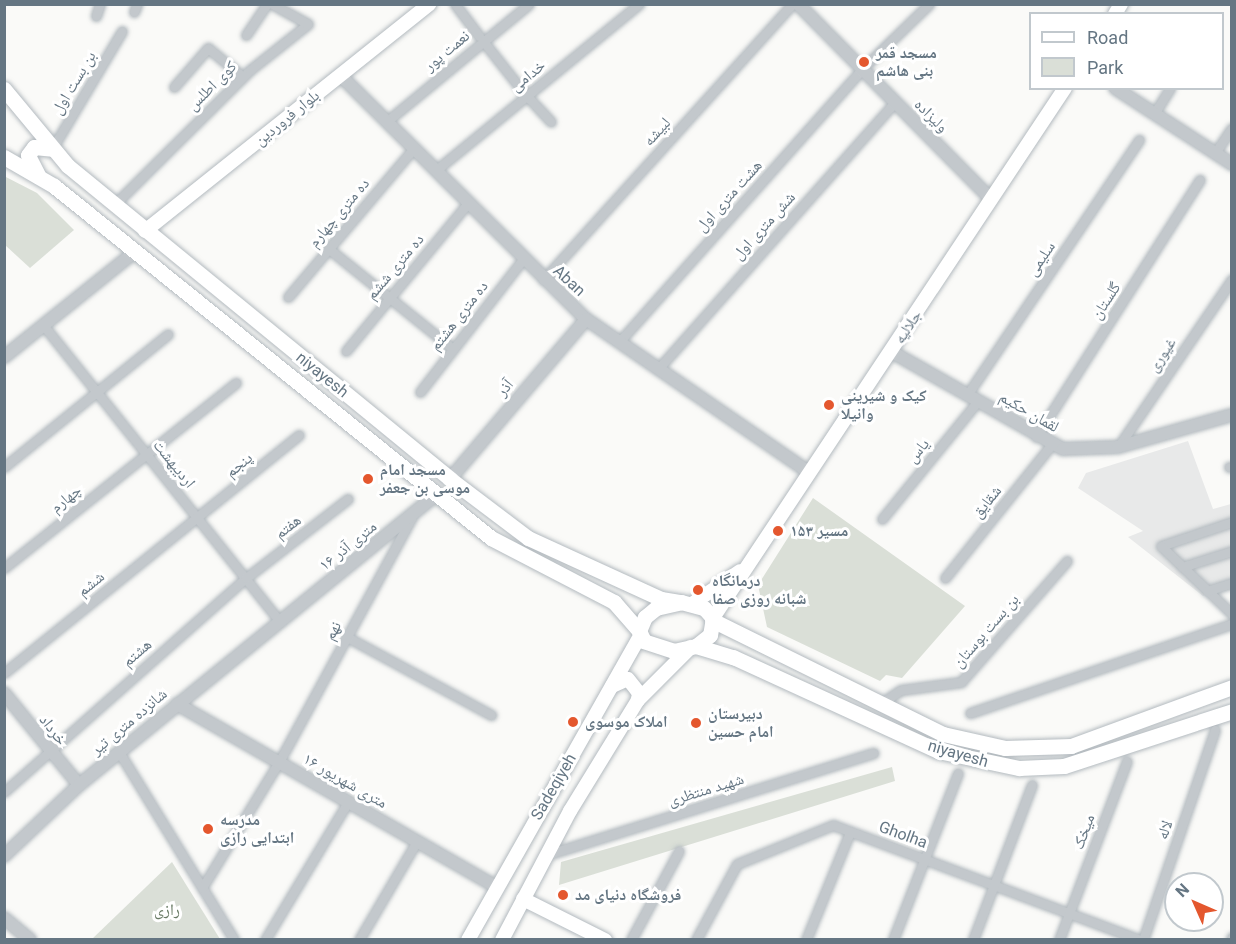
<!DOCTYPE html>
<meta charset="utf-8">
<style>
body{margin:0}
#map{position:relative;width:1236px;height:944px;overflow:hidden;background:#fafaf8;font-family:Roboto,"Noto Naskh Arabic",sans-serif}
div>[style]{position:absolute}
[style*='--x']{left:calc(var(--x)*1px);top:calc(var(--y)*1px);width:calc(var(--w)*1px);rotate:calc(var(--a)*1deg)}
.built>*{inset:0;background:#e8e9e9}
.green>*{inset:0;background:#dadfd7}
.roads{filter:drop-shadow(0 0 2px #b3babf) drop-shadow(0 0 2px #b3babf)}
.minor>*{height:9px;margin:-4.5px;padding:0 4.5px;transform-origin:4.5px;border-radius:4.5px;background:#c3c8cc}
.tertiary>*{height:12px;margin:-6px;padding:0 6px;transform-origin:6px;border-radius:6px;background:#c3c8cc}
.secondary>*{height:14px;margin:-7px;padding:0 7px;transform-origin:7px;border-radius:7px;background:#fff}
.primary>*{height:15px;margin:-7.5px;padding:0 7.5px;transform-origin:7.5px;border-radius:7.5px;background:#fff}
.trunk>*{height:15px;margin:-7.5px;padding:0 7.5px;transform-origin:7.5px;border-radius:7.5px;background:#fff}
.dots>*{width:16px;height:16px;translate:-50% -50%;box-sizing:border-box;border:3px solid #fff;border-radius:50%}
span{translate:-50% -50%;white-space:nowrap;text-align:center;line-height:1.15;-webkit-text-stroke:6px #fff;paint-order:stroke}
.street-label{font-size:16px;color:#657683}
.poi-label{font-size:16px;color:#657683;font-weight:700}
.left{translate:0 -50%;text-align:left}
.park-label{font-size:16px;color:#687a64}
.frame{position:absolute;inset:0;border:6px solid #657683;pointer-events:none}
.legend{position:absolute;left:1029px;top:12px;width:195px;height:78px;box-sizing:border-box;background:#fff;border:2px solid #c1c8cd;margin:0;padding:8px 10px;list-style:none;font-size:18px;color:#657683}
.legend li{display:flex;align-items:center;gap:12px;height:30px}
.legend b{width:30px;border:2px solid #c1c8cd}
.north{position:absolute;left:1164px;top:872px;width:60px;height:60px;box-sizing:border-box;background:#fff;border:2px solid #c1c8cd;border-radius:50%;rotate:315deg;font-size:16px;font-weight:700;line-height:24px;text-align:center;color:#657683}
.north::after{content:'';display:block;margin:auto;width:21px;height:27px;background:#e4572e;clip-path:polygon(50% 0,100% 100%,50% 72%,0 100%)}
</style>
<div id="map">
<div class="built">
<div style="clip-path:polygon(1188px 441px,1213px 509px,1231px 504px,1231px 587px,1203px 596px,1128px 537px,1143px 531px,1078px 488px,1086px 473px)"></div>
</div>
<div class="green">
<div style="clip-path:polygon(4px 176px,37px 193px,74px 230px,30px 268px,5px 245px)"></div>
<div style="clip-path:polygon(813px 498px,965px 606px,902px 678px,886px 675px,880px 681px,767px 627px,758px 585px)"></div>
<div style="clip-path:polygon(892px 767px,895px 781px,559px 885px,561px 862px)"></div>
<div style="clip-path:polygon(172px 862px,220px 939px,92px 939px)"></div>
</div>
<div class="roads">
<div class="minor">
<div style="--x:455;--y:4;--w:40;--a:53"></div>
<div style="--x:134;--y:12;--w:9;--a:-69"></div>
<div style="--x:96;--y:16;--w:13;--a:-72"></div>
<div style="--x:246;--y:35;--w:37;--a:-56"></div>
<div style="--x:483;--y:41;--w:66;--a:51.7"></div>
<div style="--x:174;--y:87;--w:52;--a:-48.9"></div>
<div style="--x:208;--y:48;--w:45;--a:39.6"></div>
<div style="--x:527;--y:96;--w:35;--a:47"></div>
<div style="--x:1154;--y:114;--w:31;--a:-58"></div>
<div style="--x:386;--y:122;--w:185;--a:-39.5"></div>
<div style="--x:52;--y:149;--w:137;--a:-59.3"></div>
<div style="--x:1215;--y:153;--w:30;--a:-56"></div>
<div style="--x:435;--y:171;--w:264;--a:-39.3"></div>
<div style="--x:114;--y:205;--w:192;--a:-44.8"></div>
<div style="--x:250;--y:70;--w:74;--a:-38.4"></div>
<div style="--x:308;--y:24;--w:41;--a:-150.9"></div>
<div style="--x:329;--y:249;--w:159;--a:38.9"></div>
<div style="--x:543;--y:280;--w:372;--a:-47.9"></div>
<div style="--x:288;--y:297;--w:194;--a:-49.8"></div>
<div style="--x:44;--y:326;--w:379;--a:51.4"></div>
<div style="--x:619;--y:342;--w:364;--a:-48.3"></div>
<div style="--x:861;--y:70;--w:95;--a:-44.1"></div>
<div style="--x:346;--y:351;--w:190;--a:-50.5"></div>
<div style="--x:658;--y:369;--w:356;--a:-48.4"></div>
<div style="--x:420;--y:392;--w:168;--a:-52.2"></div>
<div style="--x:967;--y:395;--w:308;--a:-56"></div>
<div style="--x:1036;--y:437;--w:305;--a:-57.5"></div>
<div style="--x:1118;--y:447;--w:203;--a:-55.8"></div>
<div style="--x:4;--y:467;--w:211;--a:-39"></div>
<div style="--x:1229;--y:467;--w:3;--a:0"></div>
<div style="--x:882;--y:519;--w:152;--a:-50.9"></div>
<div style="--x:1232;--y:522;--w:75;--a:161.3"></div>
<div style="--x:1161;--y:546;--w:98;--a:43.8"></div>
<div style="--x:1182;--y:567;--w:52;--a:-17.7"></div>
<div style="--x:4;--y:568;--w:297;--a:-38.6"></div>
<div style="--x:945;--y:578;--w:171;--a:-51.4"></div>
<div style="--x:1207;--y:591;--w:26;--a:-18"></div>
<div style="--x:347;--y:637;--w:164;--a:28.4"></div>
<div style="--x:4;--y:673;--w:379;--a:-38.9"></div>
<div style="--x:880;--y:704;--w:25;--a:-34"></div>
<div style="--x:901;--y:690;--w:61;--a:-7.6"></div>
<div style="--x:961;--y:682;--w:161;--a:-48.8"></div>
<div style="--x:970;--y:713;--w:277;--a:-18.8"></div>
<div style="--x:119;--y:752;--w:220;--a:58.5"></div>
<div style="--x:4;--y:792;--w:323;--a:-41.5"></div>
<div style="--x:246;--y:578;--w:129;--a:-37.8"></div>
<div style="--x:546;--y:855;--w:343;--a:-17.3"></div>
<div style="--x:202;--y:888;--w:148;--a:-58.6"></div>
<div style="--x:279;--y:762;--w:279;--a:-61.5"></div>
<div style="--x:265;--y:940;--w:161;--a:-59"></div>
<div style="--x:359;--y:940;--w:115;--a:-59.6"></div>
<div style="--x:631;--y:940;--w:101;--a:-61.7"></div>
<div style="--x:696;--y:940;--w:86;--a:-61.7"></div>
<div style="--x:737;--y:864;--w:104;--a:-22.1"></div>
<div style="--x:833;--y:825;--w:329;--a:20.5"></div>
<div style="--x:806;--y:940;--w:117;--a:-67.8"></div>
<div style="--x:893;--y:940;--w:179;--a:-68.7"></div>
<div style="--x:973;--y:940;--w:166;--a:-69.2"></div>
<div style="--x:1059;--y:940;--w:191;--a:-69.2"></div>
<div style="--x:1143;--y:940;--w:222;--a:-71.1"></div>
<div style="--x:1231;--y:940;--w:3;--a:-72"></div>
</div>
<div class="tertiary">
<div style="--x:798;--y:4;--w:274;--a:45.3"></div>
<div style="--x:340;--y:75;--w:346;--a:44.8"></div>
<div style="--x:586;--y:319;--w:268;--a:34.5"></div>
<div style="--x:1115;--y:88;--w:140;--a:33"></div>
<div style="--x:892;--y:352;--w:197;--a:29.6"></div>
<div style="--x:1063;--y:449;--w:55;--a:-2.1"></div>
<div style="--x:1118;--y:447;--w:118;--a:-15.7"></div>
<div style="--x:4;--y:357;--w:169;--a:-38.8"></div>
<div style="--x:450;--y:479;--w:210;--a:-49.6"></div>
<div style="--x:4;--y:693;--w:119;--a:50.8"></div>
<div style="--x:177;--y:704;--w:369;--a:29.8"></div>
<div style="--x:4;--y:856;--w:103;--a:-43.4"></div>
<div style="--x:79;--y:785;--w:459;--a:-39.1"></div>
<div style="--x:4;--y:918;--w:34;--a:40"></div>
</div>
<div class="secondary">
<div style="--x:1115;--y:14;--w:12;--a:-59"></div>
<div style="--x:145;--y:231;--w:364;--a:-38.6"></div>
<div style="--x:692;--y:604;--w:58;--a:-34.5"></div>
<div style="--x:713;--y:618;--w:636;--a:-56.41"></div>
<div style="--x:612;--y:686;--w:17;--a:-24"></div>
<div style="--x:628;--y:679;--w:18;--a:52"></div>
<div style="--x:639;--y:693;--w:7;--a:98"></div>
<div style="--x:523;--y:899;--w:92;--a:26.6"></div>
<div style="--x:468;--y:940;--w:352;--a:-60.5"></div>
<div style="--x:502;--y:940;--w:146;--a:-62.2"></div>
<div style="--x:570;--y:811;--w:130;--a:-58.5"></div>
<div style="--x:638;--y:700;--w:75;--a:-45"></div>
</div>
<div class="primary">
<div style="--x:38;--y:175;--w:22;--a:-117"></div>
<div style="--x:28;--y:155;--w:10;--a:-53"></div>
<div style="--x:34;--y:147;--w:18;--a:6"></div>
</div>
<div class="trunk">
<div style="--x:4;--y:89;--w:100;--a:50.3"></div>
<div style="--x:68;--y:166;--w:494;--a:39.3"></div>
<div style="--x:450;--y:479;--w:98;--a:37.1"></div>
<div style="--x:528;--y:538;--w:146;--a:24.6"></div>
<div style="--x:661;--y:599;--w:20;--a:9"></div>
<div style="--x:4;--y:157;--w:58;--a:30.1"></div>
<div style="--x:54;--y:186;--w:561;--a:38.85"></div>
<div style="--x:491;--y:538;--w:139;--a:27.5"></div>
<div style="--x:614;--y:602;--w:38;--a:49"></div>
<div style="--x:681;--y:602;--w:24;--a:15"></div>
<div style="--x:704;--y:608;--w:13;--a:48"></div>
<div style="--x:713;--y:618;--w:17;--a:100"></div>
<div style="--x:710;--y:635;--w:18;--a:142"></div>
<div style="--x:696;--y:646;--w:23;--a:167"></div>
<div style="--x:674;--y:651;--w:32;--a:-162"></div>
<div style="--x:644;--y:641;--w:11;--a:-117"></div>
<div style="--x:639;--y:631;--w:15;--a:-67"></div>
<div style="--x:645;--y:617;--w:14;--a:-39"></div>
<div style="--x:656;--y:608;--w:26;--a:-13"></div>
<div style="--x:712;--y:620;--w:258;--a:26.3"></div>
<div style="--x:943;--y:734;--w:64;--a:12.7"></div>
<div style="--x:1005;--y:748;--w:66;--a:-1.7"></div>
<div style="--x:1071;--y:746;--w:171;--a:-20.1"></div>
<div style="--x:696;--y:646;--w:39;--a:17"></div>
<div style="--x:733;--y:657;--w:226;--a:24.6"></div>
<div style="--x:938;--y:751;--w:83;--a:11.9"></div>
<div style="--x:1019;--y:768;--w:45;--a:-2.5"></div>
<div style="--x:1064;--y:766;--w:177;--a:-18.1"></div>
</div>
</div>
<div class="dots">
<div style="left:864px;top:62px;background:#e4572e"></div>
<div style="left:829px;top:405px;background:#e4572e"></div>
<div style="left:368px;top:479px;background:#e4572e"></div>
<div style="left:778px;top:531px;background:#e4572e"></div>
<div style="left:698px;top:590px;background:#e4572e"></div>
<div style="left:573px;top:722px;background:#e4572e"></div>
<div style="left:696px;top:723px;background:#e4572e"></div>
<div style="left:208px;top:829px;background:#e4572e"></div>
<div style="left:563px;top:895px;background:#e4572e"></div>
</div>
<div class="street-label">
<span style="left:447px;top:51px;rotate:-40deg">نعمت پور</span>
<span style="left:528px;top:76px;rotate:-39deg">خدامی</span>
<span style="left:74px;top:83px;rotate:-59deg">بن بست اول</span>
<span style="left:212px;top:86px;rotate:-45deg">کوی اطلس</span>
<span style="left:931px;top:116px;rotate:45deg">ولیزاده</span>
<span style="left:287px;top:118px;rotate:-39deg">بلوار فروردین</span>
<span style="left:657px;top:132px;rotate:-48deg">لبیشه</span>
<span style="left:729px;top:196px;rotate:-48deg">هشت متری اول</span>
<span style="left:339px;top:213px;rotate:-50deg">ده متری چهارم</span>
<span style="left:764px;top:226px;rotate:-48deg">شش متری اول</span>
<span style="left:1041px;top:259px;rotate:-56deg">سلیمی</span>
<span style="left:395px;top:267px;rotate:-50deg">ده متری ششم</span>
<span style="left:569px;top:281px;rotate:43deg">Aban</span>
<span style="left:1106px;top:301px;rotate:-57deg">گلستان</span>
<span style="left:459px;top:316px;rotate:-52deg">ده متری هشتم</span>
<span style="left:908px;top:327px;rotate:-57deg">جلالیه</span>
<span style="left:1162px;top:355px;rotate:-56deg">غیوری</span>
<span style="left:322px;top:375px;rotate:39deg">niyayesh</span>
<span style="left:505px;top:388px;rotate:-50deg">آذر</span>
<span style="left:1029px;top:412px;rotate:30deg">لقمان حکیم</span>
<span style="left:918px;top:451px;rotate:-51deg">یاس</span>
<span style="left:174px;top:464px;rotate:51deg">اردیبهشت</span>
<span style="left:239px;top:465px;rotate:-39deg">پنجم</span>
<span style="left:66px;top:499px;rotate:-39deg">چهارم</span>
<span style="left:987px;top:502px;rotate:-51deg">شقایق</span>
<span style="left:288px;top:527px;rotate:-38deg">هفتم</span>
<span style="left:348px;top:546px;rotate:-39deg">۱۶ متری آذر</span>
<span style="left:91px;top:584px;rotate:-39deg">ششم</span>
<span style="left:333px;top:631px;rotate:-62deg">نهم</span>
<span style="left:986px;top:631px;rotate:-49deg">بن بست بوستان</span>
<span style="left:137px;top:653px;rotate:-41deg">هشتم</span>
<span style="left:129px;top:722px;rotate:-40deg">شانزده متری تیر</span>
<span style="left:53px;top:730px;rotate:52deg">خرداد</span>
<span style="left:958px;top:754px;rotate:16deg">niyayesh</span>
<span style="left:345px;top:781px;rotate:30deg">۱۶ متری شهریور</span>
<span style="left:554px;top:787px;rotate:-60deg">Sadeqiyeh</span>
<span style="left:706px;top:790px;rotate:-17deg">شهید منتظری</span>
<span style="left:1165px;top:830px;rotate:-71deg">لاله</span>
<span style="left:1084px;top:832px;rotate:-70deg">میخک</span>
<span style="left:903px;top:835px;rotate:20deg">Gholha</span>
</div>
<div class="poi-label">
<span class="left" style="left:876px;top:62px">مسجد قمر<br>بنی هاشم</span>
<span class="left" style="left:841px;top:405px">کیک و شیرینی<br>وانیلا</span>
<span class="left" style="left:380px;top:479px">مسجد امام<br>موسی بن جعفر</span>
<span class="left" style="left:790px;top:531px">مسیر ۱۵۳</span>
<span class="left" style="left:712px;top:590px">درمانگاه<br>شبانه روزی صفا</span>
<span class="left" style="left:708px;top:723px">دبیرستان<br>امام حسین</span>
<span class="left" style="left:585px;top:722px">املاک موسوی</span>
<span class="left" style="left:220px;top:829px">مدرسه<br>ابتدایی رازی</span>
<span class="left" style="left:575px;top:895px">فروشگاه دنیای مد</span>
</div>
<div class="park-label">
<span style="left:167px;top:910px">رازی</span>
</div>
<div class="frame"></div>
<ul class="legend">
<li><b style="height:8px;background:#fff"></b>Road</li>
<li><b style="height:16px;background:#dadfd7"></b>Park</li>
</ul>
<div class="north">N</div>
</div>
